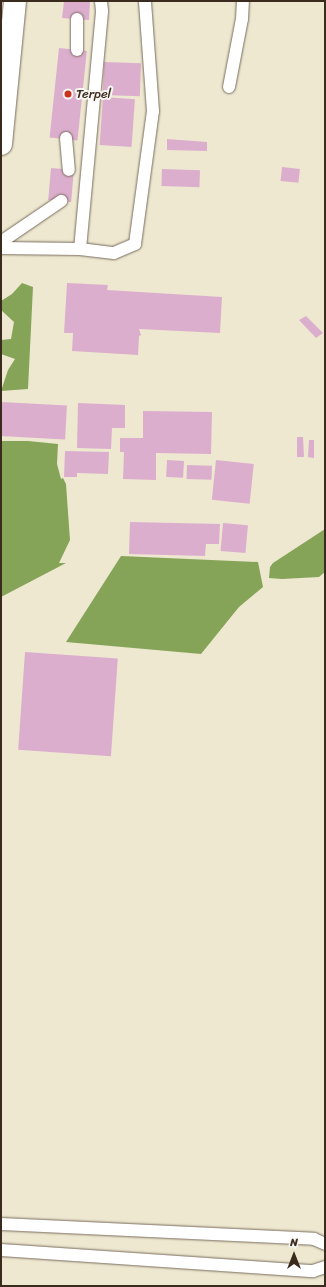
<!DOCTYPE html>
<style>
body{margin:0}
#map{position:relative;width:326px;height:1287px;overflow:hidden;background:#eee8d1;font-family:Sriracha,sans-serif}
div>[style]{position:absolute}
[style*='--x']{left:calc(var(--x)*1px);top:calc(var(--y)*1px);width:calc(var(--w)*1px);rotate:calc(var(--a)*1deg)}
.forest>*{inset:0;background:#85a458}
.building>*{inset:0;background:#dcaecd;transform-origin:0 0}
.roads{filter:drop-shadow(0 0 1px #7a6c5d) drop-shadow(0 0 1px #7a6c5d)}
.lane>*{height:12px;margin:-6px;padding:0 6px;transform-origin:6px;border-radius:6px;background:#fff}
.primary>*{height:22px;margin:-11px;padding:0 11px;transform-origin:11px;border-radius:11px;background:#fff}
.dots>*{width:11px;height:11px;translate:-50% -50%;box-sizing:border-box;border:2px solid #f6f6f2;border-radius:50%}
span{translate:-50% -50%;white-space:nowrap;text-align:center;line-height:1.15;-webkit-text-stroke:4px #f6f6f2;paint-order:stroke}
.poi-label{font-size:13px;color:#3b2a1e}
.left{translate:0 -50%;text-align:left}
.frame{position:absolute;inset:0;border:2px solid #3b2a1e;pointer-events:none}
.north{position:absolute;left:274px;top:1235px;width:40px;height:40px;-webkit-text-stroke:3px #f6f6f2;paint-order:stroke;rotate:0deg;font-size:11px;font-weight:700;line-height:16px;text-align:center;color:#3b2a1e}
.north::after{content:'';display:block;margin:auto;width:14px;height:18px;background:#3b2a1e;clip-path:polygon(50% 0,100% 100%,50% 72%,0 100%)}
</style>
<div id="map">
<div class="forest">
<div style="clip-path:polygon(22px 283px,33px 287px,28px 389px,1px 391px,8px 370px,15px 359px,1px 354px,1px 340px,11px 339px,14px 322px,1px 310px,1px 301px,12px 294px)"></div>
<div style="clip-path:polygon(1px 441px,28px 441px,58px 444px,57px 464px,61px 479px,63px 478px,66px 484px,70px 540px,59px 563px,66px 563px,1px 597px)"></div>
<div style="clip-path:polygon(325px 529px,325px 572px,319px 577px,282px 579px,269px 578px,270px 567px,273px 563px)"></div>
<div style="clip-path:polygon(121px 556px,258px 562px,263px 587px,239px 607px,201px 654px,66px 642px)"></div>
</div>
<div class="building">
<div style="clip-path:polygon(64px 1px,90px 1px,89px 20px,62px 18px)"></div>
<div style="left:59px;top:48px;width:28px;height:90px;rotate:6deg"></div>
<div style="left:104px;top:62px;width:37px;height:33px;rotate:2deg"></div>
<div style="left:103px;top:97px;width:32px;height:48px;rotate:4deg"></div>
<div style="clip-path:polygon(167px 139px,207px 142px,207px 151px,167px 150px)"></div>
<div style="left:282px;top:167px;width:18px;height:14px;rotate:6deg"></div>
<div style="left:51px;top:168px;width:23px;height:32px;rotate:5deg"></div>
<div style="left:162px;top:169px;width:38px;height:17px;rotate:2deg"></div>
<div style="clip-path:polygon(67px 283px,108px 285px,107px 290px,222px 297px,220px 333px,139px 329px,141px 335px,139px 336px,138px 355px,72px 351px,73px 333px,64px 333px)"></div>
<div style="clip-path:polygon(306px 316px,323px 333px,316px 338px,299px 320px)"></div>
<div style="left:1px;top:402px;width:66px;height:34px;rotate:3deg"></div>
<div style="clip-path:polygon(78px 403px,125px 405px,125px 428px,112px 428px,111px 449px,77px 448px)"></div>
<div style="clip-path:polygon(143px 411px,212px 412px,211px 454px,156px 453px,156px 480px,123px 479px,124px 452px,120px 452px,120px 438px,143px 438px)"></div>
<div style="clip-path:polygon(297px 437px,303px 437px,304px 457px,297px 457px)"></div>
<div style="clip-path:polygon(309px 440px,314px 440px,314px 458px,308px 457px)"></div>
<div style="clip-path:polygon(65px 451px,109px 452px,108px 474px,77px 473px,77px 477px,64px 477px)"></div>
<div style="left:167px;top:460px;width:17px;height:17px;rotate:3deg"></div>
<div style="left:216px;top:460px;width:38px;height:40px;rotate:6deg"></div>
<div style="left:187px;top:465px;width:25px;height:14px;rotate:2deg"></div>
<div style="clip-path:polygon(130px 522px,220px 524px,219px 544px,206px 544px,205px 556px,129px 554px)"></div>
<div style="left:223px;top:523px;width:25px;height:28px;rotate:5deg"></div>
<div style="left:25px;top:652px;width:93px;height:98px;rotate:4deg"></div>
</div>
<div class="roads">
<div class="lane">
<div style="--x:77;--y:19;--w:31;--a:90"></div>
<div style="--x:229;--y:87;--w:69;--a:-79.2"></div>
<div style="--x:242;--y:19;--w:18;--a:-87"></div>
<div style="--x:66;--y:138;--w:32;--a:85"></div>
<div style="--x:1;--y:242;--w:73;--a:-34.3"></div>
<div style="--x:1;--y:248;--w:79;--a:0.7"></div>
<div style="--x:80;--y:249;--w:34;--a:7"></div>
<div style="--x:114;--y:253;--w:23;--a:-23"></div>
<div style="--x:135;--y:244;--w:134;--a:-82.3"></div>
<div style="--x:153;--y:111;--w:110;--a:-94.2"></div>
<div style="--x:80;--y:249;--w:239;--a:-84.7"></div>
<div style="--x:102;--y:11;--w:10;--a:-96"></div>
<div style="--x:1;--y:1224;--w:313;--a:2.7"></div>
<div style="--x:314;--y:1239;--w:12;--a:24"></div>
<div style="--x:1;--y:1250;--w:313;--a:3.9"></div>
<div style="--x:313;--y:1271;--w:13;--a:-18"></div>
</div>
<div class="primary">
<div style="--x:1;--y:144;--w:144;--a:-84.4"></div>
</div>
</div>
<div class="dots">
<div style="left:68px;top:94px;background:#c8321e"></div>
</div>
<div class="poi-label">
<span class="left" style="left:76px;top:94px">Terpel</span>
</div>
<div class="frame"></div>
<div class="north">N</div>
</div>
